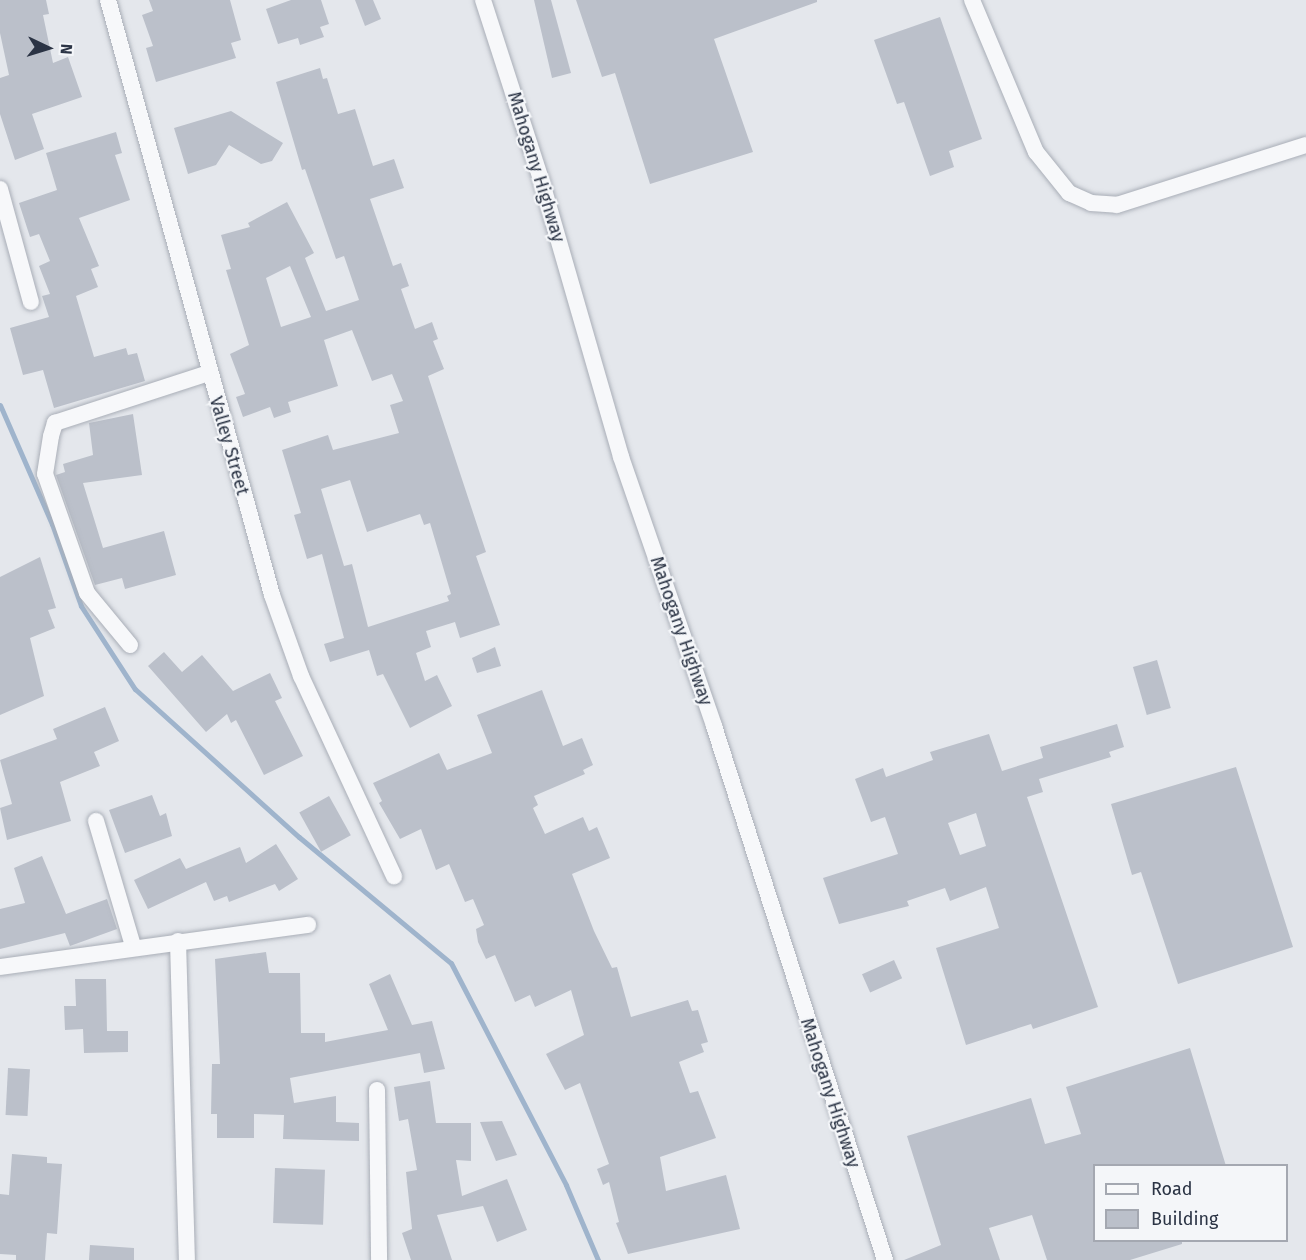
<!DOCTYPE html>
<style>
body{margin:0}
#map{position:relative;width:1306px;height:1260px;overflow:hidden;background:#e4e7ec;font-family:"Fira Sans",sans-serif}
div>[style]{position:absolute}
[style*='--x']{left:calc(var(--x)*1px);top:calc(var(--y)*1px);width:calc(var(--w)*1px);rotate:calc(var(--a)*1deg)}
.stream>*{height:5px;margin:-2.5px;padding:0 2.5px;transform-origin:2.5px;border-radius:2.5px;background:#9fb4cc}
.building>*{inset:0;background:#bbc0ca;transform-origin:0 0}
.roads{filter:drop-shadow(0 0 2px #a9aeb7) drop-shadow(0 0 2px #a9aeb7)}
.street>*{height:16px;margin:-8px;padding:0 8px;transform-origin:8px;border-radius:8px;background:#f7f8fa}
span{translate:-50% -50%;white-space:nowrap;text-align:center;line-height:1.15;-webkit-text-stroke:4.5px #f4f6f9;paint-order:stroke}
.street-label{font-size:18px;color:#2b3445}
.legend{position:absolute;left:1093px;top:1164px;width:195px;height:78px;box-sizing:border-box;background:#f4f6f9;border:2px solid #a4a8b1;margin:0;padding:8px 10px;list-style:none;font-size:18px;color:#2b3445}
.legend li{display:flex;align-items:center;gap:12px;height:30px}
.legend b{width:30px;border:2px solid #a4a8b1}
.north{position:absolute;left:18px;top:18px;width:60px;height:60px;-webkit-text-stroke:4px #f4f6f9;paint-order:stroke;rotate:94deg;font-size:16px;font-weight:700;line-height:24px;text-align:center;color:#2b3445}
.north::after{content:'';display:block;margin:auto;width:21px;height:27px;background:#2b3445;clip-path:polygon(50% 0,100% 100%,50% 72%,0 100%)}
</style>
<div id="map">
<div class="stream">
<div style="--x:0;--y:405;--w:130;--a:66.4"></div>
<div style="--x:52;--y:524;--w:87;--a:70.5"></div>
<div style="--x:81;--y:606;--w:99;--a:57"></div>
<div style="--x:135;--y:689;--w:221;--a:42.1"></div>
<div style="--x:299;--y:837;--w:197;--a:39.7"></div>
<div style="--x:451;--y:963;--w:250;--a:62.6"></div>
<div style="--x:566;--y:1185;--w:82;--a:66.9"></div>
</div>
<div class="building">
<div style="clip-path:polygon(0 0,46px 0,49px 14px,43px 15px,53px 63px,68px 57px,82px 97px,32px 114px,44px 149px,15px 160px,0 114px,0 78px,9px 75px,0 33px)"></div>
<div style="clip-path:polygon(149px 0,230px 0,241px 40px,231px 43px,236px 58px,156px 82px,146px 48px,153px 46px,142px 15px,153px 11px)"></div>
<div style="clip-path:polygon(291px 0,321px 0,329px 24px,320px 27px,324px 37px,300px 45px,298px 38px,278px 44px,266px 9px)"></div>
<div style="clip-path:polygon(355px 0,373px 0,381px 19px,365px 26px)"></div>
<div style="clip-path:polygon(534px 0,551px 0,571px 73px,552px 78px)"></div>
<div style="clip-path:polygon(576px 0,817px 0,817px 2px,714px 39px,753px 152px,650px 184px,615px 73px,602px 77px)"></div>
<div style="clip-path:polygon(940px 17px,982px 139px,949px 151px,954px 167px,930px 176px,904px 102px,897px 104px,874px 40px)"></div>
<div style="clip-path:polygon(evenodd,320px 68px,323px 79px,327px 78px,338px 114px,355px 109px,373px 166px,394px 159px,404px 188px,370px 199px,393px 266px,401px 263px,409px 286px,401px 289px,415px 329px,432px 322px,438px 339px,433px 341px,444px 369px,428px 376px,486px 552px,476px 556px,500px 625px,460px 638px,455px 622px,426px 631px,431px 647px,416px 653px,425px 681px,437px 675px,452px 706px,410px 728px,383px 674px,377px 676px,369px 650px,330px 662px,324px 644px,344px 638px,322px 554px,307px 559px,294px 515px,301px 513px,282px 450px,328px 435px,333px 450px,399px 433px,390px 405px,403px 401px,392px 374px,372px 381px,352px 330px,324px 340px,338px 386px,288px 402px,291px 412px,274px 418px,270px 407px,243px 417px,236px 397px,245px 394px,230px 354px,249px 345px,226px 270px,231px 269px,221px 235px,250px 227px,248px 223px,287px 202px,314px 253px,305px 258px,326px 311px,359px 300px,344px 256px,336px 259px,305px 169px,302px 170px,276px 82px,320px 68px,290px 266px,311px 317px,281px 327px,266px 278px,290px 266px,320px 68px,350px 480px,367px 532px,420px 514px,424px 525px,430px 523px,451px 594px,447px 596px,449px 601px,368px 627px,352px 564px,344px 566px,321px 489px,350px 480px)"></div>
<div style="clip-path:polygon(231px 111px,283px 143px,272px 161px,261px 164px,229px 145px,216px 165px,188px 174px,174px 128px)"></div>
<div style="clip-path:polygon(116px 132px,122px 153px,115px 155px,130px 200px,79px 218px,99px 266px,91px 269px,98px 287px,76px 296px,94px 357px,126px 348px,128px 355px,137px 353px,145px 381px,54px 408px,43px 370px,23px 375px,10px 328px,49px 317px,42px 296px,50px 294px,39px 266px,50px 261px,39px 234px,30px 237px,19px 203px,57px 190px,46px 153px)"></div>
<div style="clip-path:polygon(133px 414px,142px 475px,83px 483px,103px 548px,164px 531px,176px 575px,125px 589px,122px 578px,95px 585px,56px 475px,65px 472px,63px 464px,93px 455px,89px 423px)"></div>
<div style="clip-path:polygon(40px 557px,56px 608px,48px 610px,55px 628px,30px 638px,44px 696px,0 715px,0 577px)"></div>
<div style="clip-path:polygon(495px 647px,501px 666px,477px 673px,472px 658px)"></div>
<div style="clip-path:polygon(164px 652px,182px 672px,202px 655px,233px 691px,270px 673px,282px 698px,275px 701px,303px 756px,264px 775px,236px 720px,231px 723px,227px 714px,206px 732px,148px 666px)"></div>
<div style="left:1157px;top:660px;width:50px;height:25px;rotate:74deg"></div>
<div style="clip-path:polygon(542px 690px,563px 746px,582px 738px,593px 765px,583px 770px,585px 774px,534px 796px,538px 805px,533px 808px,545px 834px,583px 817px,589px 831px,597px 827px,610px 858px,572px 874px,594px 931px,612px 968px,617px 967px,631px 1017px,688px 1000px,692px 1011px,698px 1010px,708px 1042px,701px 1044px,704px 1052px,679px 1062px,690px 1093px,698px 1091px,716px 1138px,660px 1157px,666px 1191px,726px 1175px,740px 1229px,628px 1254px,616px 1223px,619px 1222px,609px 1182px,603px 1185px,597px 1169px,609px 1164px,580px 1083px,565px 1090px,546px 1054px,584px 1035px,571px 990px,535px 1007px,530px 995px,515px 1002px,495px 955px,486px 959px,478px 942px,476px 929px,484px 925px,473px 899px,465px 902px,449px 864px,436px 870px,421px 829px,400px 839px,379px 803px,382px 801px,373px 783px,402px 770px,439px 753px,447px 770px,492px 753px,477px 715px)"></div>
<div style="clip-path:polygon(105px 707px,119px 741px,94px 752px,100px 766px,60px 782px,71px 821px,7px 840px,0 808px,12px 804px,0 760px,57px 739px,53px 729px)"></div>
<div style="clip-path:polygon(evenodd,1117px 724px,1124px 747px,1109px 752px,1111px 757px,1039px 779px,1043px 792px,1027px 797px,1098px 1007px,1033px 1029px,1031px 1024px,966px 1045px,936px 948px,999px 928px,986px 887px,950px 901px,945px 888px,907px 901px,909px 906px,839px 924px,823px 878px,898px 854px,885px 817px,871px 822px,855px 779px,883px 768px,886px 777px,933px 760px,930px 752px,989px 734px,1002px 771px,1043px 758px,1040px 747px,1117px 724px,976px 813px,986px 846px,960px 855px,948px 823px,976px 813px)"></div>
<div style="clip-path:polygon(1236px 767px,1293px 947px,1178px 984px,1141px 872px,1132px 875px,1111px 804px)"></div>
<div style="clip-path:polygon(152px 795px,160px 816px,166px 813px,172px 836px,125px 853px,109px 810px)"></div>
<div style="left:329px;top:796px;width:45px;height:34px;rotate:61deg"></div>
<div style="clip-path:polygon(276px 844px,298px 879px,279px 891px,275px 884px,229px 902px,227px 896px,214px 901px,206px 882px,148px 909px,134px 880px,180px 858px,186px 869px,240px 847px,246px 863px)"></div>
<div style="clip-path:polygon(42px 856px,66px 914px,107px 899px,117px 929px,70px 946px,65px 933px,0 949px,0 909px,25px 903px,14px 868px)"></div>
<div style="clip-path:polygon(266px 952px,269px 973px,300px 973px,301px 1033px,325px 1033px,325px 1042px,388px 1030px,369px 984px,390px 974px,412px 1025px,432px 1021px,445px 1069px,424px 1073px,420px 1053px,290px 1078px,294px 1103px,336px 1096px,336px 1122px,359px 1123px,359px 1141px,283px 1139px,284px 1115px,254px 1114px,254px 1138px,217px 1138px,217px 1114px,211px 1114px,212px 1064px,220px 1064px,215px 959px)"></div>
<div style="left:894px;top:960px;width:20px;height:35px;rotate:66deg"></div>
<div style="clip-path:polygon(75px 979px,106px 979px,107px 1031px,128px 1031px,128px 1052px,84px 1053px,83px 1029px,65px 1030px,64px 1006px,76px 1006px)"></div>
<div style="clip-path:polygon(1190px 1048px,1226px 1166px,1095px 1166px,1095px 1240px,1182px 1240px,1182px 1244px,1130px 1260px,1047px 1260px,1032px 1215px,989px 1228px,1000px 1260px,904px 1260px,941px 1245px,907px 1136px,1031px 1098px,1045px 1144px,1081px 1134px,1066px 1087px)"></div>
<div style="left:8px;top:1068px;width:22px;height:47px;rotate:3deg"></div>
<div style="clip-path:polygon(430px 1081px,436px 1123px,471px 1123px,471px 1161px,456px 1160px,462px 1196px,507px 1179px,527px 1230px,497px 1242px,483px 1206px,437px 1215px,452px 1260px,411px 1260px,402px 1233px,412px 1229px,406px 1172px,417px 1170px,408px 1119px,399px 1121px,394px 1087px)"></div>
<div style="clip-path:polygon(502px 1121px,517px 1155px,496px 1161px,480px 1122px)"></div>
<div style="clip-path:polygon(12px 1154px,47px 1157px,47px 1163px,62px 1164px,57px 1234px,47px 1233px,45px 1260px,16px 1260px,16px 1255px,0 1254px,0 1194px,9px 1195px)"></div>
<div style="left:275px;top:1168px;width:50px;height:55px;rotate:2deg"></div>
<div style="clip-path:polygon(90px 1245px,134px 1248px,134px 1260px,89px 1260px)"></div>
</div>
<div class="roads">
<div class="street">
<div style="--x:108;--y:0;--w:617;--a:74.59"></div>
<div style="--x:272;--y:595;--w:86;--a:70.3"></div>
<div style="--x:301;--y:676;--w:221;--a:65.1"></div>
<div style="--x:483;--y:0;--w:192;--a:72.1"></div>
<div style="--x:542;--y:183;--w:285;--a:73.9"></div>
<div style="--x:621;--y:457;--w:285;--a:70.9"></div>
<div style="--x:714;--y:726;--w:561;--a:72.24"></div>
<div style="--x:972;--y:0;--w:165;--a:67.2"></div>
<div style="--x:1036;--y:152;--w:53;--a:51.2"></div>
<div style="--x:1069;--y:193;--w:24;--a:24"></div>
<div style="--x:1091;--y:203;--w:26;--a:4"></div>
<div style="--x:1117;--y:205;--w:198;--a:-17.6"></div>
<div style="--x:0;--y:189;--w:117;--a:74.7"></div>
<div style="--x:130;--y:645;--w:67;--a:-129.6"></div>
<div style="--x:87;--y:593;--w:126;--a:-109.4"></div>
<div style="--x:45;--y:474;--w:38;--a:-81"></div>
<div style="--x:51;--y:436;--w:14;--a:-73"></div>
<div style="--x:55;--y:423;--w:162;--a:-18"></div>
<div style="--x:96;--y:821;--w:130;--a:73.5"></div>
<div style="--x:178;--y:941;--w:319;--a:88.4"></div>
<div style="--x:0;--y:967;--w:311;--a:-7.8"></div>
<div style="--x:377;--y:1090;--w:170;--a:89.3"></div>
</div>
</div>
<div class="street-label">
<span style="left:536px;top:167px;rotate:73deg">Mahogany Highway</span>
<span style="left:229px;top:446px;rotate:74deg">Valley Street</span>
<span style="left:681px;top:631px;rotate:71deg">Mahogany Highway</span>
<span style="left:830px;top:1093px;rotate:72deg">Mahogany Highway</span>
</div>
<ul class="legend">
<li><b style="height:8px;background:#f7f8fa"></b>Road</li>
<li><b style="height:16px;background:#bbc0ca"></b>Building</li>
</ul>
<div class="north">N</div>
</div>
